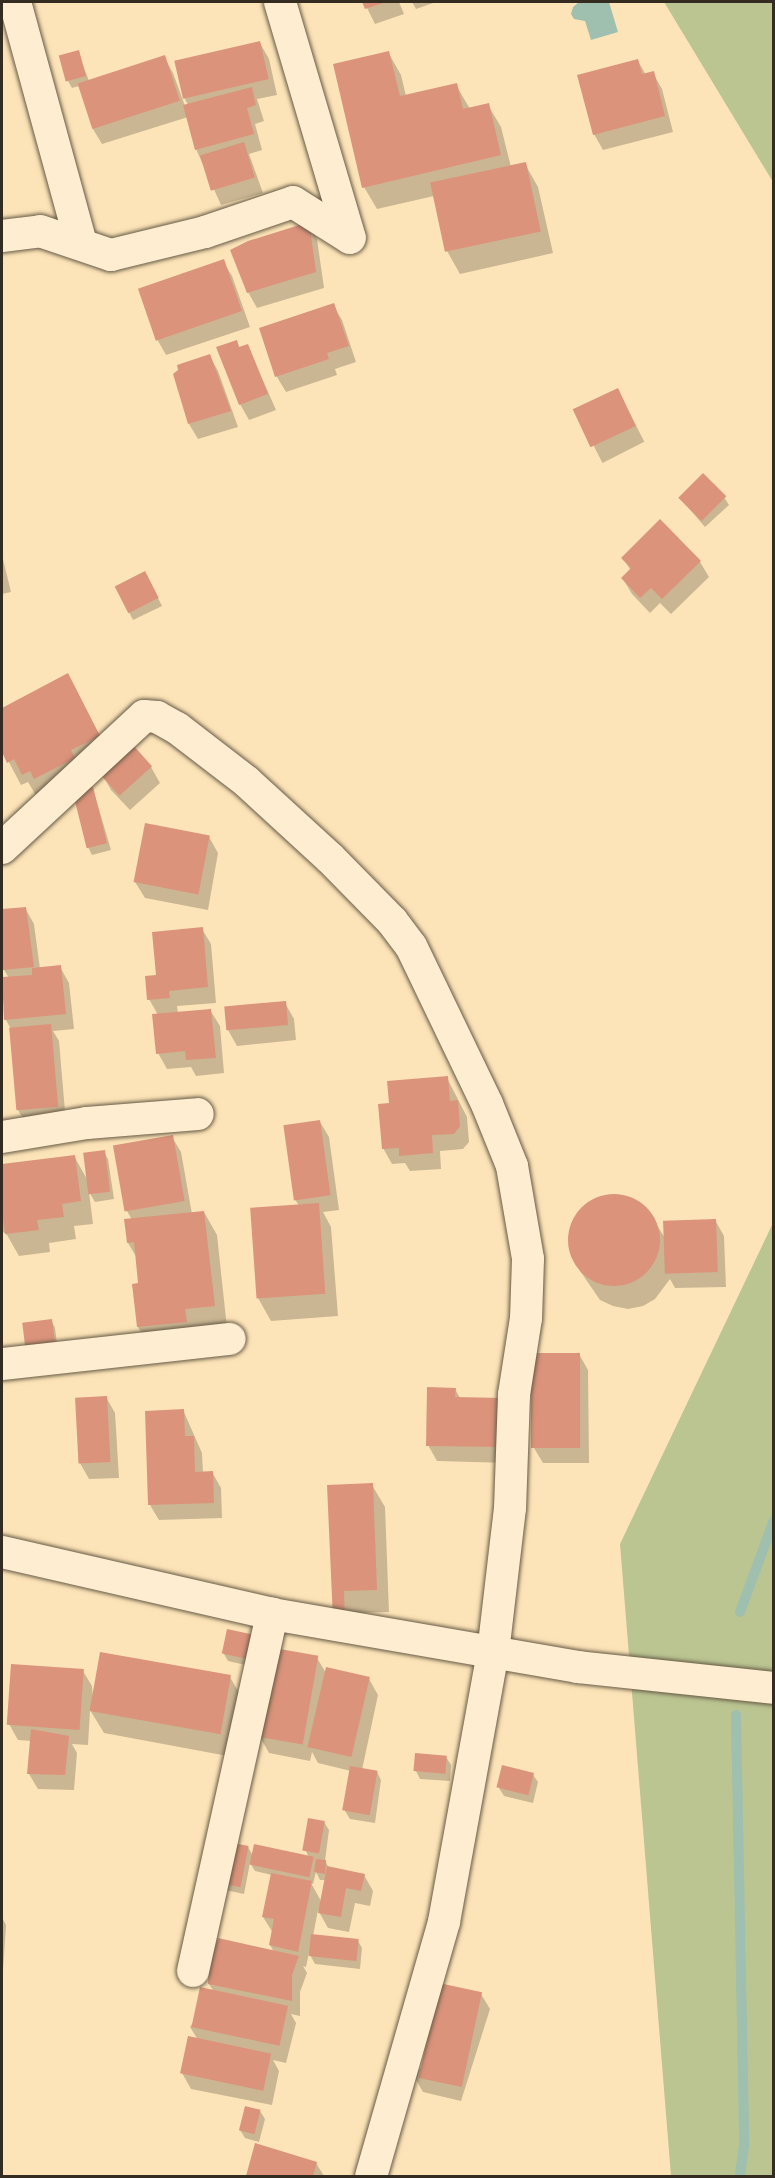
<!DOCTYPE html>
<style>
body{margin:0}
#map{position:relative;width:775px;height:2178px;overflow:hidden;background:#fde4b8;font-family:"IM FELL DW Pica",serif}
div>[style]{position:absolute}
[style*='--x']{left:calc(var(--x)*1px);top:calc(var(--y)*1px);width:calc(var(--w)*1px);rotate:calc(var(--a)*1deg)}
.green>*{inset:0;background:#bbc592}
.water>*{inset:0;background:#9fbfaf}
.shadow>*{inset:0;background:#0003;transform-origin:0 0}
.stream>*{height:10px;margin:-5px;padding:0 5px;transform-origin:5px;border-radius:5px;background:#9fbfaf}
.building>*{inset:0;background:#dc937b;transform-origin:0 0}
.round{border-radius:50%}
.roads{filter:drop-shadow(0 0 2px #665a46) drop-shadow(0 0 2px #665a46)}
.street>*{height:32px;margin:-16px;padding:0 16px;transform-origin:16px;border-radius:16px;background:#feedd1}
span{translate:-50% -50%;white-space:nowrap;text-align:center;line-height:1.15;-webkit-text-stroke:4.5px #feedd1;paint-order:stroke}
.frame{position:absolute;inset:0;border:3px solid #342c20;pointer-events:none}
</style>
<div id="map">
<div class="green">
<div style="clip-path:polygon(664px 2px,773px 2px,773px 182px)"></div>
<div style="clip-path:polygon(773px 1223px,773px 2176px,671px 2176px,620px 1544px)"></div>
</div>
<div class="water">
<div style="clip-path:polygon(579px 2px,609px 2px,618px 32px,591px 40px,585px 21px,574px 19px,571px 14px,573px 7px)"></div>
</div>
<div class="shadow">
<div style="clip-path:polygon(364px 2px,399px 2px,404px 14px,375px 24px)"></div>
<div style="clip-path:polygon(412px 2px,436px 2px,416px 9px)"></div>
<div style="clip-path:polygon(260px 43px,269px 59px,277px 95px,257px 99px,264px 121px,255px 124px,262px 150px,249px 154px,263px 193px,221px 205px,196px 149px,188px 117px,102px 144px,93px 129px,79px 86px,72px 88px,68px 81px,78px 52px,89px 81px,164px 57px,173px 73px,185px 106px,188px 105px,184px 97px)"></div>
<div style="clip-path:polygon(388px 52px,401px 75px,406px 96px,456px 85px,470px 109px,488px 105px,501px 127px,511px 167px,525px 164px,538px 187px,553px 253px,460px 274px,447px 251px,434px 196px,377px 209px,364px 187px)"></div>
<div style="clip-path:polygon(638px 61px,646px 75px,653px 73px,662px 89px,673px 132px,603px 150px,594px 134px)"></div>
<div style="clip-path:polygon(309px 224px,317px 239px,324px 288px,257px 308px,248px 292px)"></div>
<div style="clip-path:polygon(223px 261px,232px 276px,250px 327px,166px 355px,157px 339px)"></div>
<div style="clip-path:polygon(333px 305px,342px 320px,356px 362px,335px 369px,337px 375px,286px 392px,277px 377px,261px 329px)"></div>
<div style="clip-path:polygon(236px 342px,240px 349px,248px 346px,276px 410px,249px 420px,240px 404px)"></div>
<div style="clip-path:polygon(209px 355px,218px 371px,238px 427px,198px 439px,189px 424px)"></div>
<div style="left:618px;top:390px;width:58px;height:47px;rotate:63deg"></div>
<div style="clip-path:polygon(679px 497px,724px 497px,729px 505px,705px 527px)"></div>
<div style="clip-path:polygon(2px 555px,11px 592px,2px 594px)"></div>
<div style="clip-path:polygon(623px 558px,700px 562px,709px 577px,671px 614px,660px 603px,650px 613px,632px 594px,623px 579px,631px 571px)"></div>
<div style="clip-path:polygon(149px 580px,162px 606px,133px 620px,129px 612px)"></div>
<div style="clip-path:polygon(68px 675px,112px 759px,37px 797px,28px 782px,21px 785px,2px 749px,2px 709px)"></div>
<div style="clip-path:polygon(132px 746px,151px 767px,160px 783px,130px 810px,111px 790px,102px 774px)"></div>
<div style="clip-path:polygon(93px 789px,111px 850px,92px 855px,88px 847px)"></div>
<div style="clip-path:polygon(209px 837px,218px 853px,208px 910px,145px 898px,135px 882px)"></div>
<div style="clip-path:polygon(25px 908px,34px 924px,40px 969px,60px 967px,69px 983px,74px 1029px,53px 1031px,59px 1041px,66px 1123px,27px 1126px,18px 1110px,11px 1029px,6px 1020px,2px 979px,9px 978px,4px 970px,2px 948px,2px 911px)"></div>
<div style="clip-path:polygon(202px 929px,211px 944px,216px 1003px,177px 1006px,178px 1013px,210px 1010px,220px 1026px,224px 1073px,196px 1076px,191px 1067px,167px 1069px,158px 1053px,158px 1015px,149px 999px,157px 976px)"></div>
<div style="clip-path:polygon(285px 1003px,294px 1019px,296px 1040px,237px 1046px,228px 1030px)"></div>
<div style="clip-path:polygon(447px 1078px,467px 1117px,469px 1142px,463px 1149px,440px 1151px,441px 1169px,410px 1171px,405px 1163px,392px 1164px,383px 1148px,391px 1104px)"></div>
<div style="clip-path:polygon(320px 1122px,329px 1137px,339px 1210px,323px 1212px,331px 1227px,338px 1316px,271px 1321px,258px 1298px,299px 1206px,295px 1199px)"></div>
<div style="clip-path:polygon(172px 1137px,181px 1152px,192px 1214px,204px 1212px,217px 1235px,227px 1328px,151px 1349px,138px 1327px,140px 1284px,137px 1258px,128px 1243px,126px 1220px,132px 1220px,127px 1211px,115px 1147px)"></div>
<div style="clip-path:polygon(104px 1152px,108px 1159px,114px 1199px,95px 1202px,89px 1192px,93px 1224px,74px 1226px,76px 1239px,49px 1243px,50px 1252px,19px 1256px,7px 1235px,2px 1231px,2px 1165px,74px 1156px,88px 1181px)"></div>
<div style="clip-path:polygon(607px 1195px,622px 1196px,635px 1201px,647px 1210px,665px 1238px,715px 1220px,724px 1236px,726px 1287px,675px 1288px,670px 1279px,655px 1299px,643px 1306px,628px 1309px,613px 1306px,600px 1300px,576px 1265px,570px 1251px,569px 1236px,572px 1222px,581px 1210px,592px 1200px)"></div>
<div style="clip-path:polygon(51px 1320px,55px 1328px,58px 1351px,27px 1347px)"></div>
<div style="clip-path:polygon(579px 1354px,588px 1370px,589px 1463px,543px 1463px,534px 1448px)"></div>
<div style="clip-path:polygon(455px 1389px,460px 1398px,512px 1463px,437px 1461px,428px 1445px)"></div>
<div style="clip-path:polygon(106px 1397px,115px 1413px,119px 1478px,89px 1479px,80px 1463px)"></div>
<div style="clip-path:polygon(183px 1410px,202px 1453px,203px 1473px,212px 1472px,221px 1488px,222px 1518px,159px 1520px,150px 1505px)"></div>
<div style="clip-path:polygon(372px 1485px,385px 1507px,389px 1612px,356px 1613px,334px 1620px)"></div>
<div style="clip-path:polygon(250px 1635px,255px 1643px,250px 1666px,228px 1661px,224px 1654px)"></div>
<div style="clip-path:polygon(317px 1658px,326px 1673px,369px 1679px,378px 1695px,362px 1770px,377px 1772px,381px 1780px,375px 1823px,350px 1819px,345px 1811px,351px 1771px,318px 1763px,312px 1752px,310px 1761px,269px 1753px,260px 1737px)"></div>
<div style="clip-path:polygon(83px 1671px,92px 1686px,93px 1698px,230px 1677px,243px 1700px,233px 1757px,104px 1733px,90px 1710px,88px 1745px,72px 1744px,77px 1753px,74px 1790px,38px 1789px,29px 1774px,32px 1741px,18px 1740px,9px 1724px)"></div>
<div style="clip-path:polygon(446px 1757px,451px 1765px,450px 1781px,420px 1779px,416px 1771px)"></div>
<div style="clip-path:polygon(533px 1775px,538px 1782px,533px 1803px,504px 1796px,499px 1788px)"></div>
<div style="clip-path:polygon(evenodd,324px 1822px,329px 1830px,325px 1861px,329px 1868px,364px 1875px,373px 1891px,370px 1906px,355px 1903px,349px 1932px,328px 1928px,318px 1910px,313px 1936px,358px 1941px,362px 1948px,360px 1969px,315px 1964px,309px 1953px,306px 1967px,303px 1966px,307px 1973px,300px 1992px,300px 2016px,291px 2014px,296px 2023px,286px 2063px,273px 2060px,279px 2071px,272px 2105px,191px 2089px,182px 2073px,198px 2040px,190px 2027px,214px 1992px,209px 1984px,274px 1952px,270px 1945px,273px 1933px,263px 1917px,272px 1875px,255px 1871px,250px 1863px,244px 1894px,221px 1889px,248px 1847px,253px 1856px,309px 1858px,306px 1851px,324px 1822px,316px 1872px,320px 1880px,325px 1880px,321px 1901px,311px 1883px,313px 1884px,316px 1872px)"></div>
<div style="clip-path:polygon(2px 1917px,6px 1925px,2px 1986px)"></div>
<div style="clip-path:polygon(481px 1994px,490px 2009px,461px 2101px,423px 2092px,414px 2076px)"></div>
<div style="clip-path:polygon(260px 2111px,265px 2119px,259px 2142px,245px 2138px,240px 2130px)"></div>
<div style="clip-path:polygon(256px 2145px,316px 2163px,324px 2176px,247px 2176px)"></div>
</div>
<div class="stream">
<div style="--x:740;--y:1612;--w:98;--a:-69.7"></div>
<div style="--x:736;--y:1715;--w:431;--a:88.9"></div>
<div style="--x:744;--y:2146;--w:30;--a:98"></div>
</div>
<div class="building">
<div style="clip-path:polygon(362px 2px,386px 2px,365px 9px)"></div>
<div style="left:260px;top:41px;width:39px;height:88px;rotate:77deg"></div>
<div style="left:79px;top:50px;width:27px;height:21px;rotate:75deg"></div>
<div style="clip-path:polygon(389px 51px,400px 96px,457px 83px,463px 109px,489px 103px,501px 155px,362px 188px,333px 64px)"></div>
<div style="left:165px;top:55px;width:48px;height:92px;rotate:72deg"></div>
<div style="clip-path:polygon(638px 59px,642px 74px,654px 71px,665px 116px,593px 135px,577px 75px)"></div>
<div style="clip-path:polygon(252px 87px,256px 105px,247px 108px,254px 134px,195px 150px,183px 105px)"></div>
<div style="left:244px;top:142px;width:37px;height:46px;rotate:73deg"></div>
<div style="left:526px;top:162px;width:71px;height:98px;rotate:78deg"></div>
<div style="clip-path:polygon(309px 222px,316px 272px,247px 293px,230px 250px,248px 241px)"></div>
<div style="left:224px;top:259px;width:55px;height:91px;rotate:71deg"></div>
<div style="clip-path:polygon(334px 303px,349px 346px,327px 353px,329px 359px,275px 377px,259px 328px)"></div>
<div style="clip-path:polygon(237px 340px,239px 347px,248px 344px,268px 394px,239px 405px,216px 347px)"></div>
<div style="clip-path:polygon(210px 354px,231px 411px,188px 424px,173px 374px,178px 370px,177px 365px)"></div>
<div style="left:618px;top:388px;width:42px;height:50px;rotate:65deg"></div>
<div style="left:703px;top:473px;width:33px;height:35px;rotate:45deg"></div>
<div style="clip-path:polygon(660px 519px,701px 561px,662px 599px,651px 588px,640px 598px,621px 578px,631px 568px,621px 558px)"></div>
<div style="left:145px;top:571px;width:30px;height:34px;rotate:63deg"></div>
<div style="clip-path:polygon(68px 673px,100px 736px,71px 750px,75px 758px,34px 779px,30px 771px,22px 775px,14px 759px,7px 763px,2px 752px,2px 708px)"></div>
<div style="left:132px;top:744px;width:30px;height:44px;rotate:48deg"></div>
<div style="left:93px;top:787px;width:58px;height:21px;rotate:76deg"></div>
<div style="left:145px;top:823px;width:66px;height:60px;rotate:11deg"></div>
<div style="clip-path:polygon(26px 907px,34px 967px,3px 970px,2px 909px)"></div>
<div style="clip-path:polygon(203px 927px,208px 987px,169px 991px,170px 998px,147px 1000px,145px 976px,156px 975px,152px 932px)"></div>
<div style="clip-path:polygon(61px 965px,66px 1014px,4px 1020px,2px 977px,32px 975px,32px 968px)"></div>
<div style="left:286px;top:1001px;width:24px;height:62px;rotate:85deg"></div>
<div style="clip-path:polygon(211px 1009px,216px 1058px,186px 1060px,185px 1051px,156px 1054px,152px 1014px)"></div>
<div style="left:51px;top:1024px;width:83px;height:42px;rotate:85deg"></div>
<div style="clip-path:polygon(448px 1076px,450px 1101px,458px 1100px,460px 1126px,454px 1134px,432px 1135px,433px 1153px,399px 1156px,399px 1148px,382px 1149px,378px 1104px,389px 1103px,387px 1081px)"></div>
<div style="left:320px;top:1120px;width:76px;height:37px;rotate:82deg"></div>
<div style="left:173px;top:1135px;width:67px;height:61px;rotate:80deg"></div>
<div style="left:105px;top:1150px;width:42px;height:22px;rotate:83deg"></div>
<div style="clip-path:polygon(75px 1155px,81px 1201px,62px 1204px,64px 1217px,37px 1220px,39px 1230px,5px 1234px,2px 1211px,2px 1164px)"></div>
<div class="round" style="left:568px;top:1194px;width:92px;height:92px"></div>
<div style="left:319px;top:1203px;width:91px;height:69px;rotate:86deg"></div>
<div style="clip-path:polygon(204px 1211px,215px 1306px,185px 1309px,187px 1322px,137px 1327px,132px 1284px,138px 1283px,134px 1242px,127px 1243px,124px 1219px)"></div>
<div style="left:716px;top:1219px;width:53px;height:53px;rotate:88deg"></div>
<div style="left:52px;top:1319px;width:24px;height:30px;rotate:83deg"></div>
<div style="left:531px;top:1353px;width:49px;height:95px"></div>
<div style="clip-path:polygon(427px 1387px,456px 1388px,455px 1397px,504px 1398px,504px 1447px,426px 1446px)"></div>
<div style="left:107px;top:1396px;width:66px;height:32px;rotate:87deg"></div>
<div style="clip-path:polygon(184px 1409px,185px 1436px,194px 1436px,195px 1472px,213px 1471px,214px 1503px,148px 1505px,145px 1411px)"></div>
<div style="clip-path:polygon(373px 1483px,377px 1590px,344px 1591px,345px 1620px,333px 1620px,327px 1485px)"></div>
<div style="left:227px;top:1629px;width:25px;height:25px;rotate:12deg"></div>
<div style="left:274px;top:1648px;width:45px;height:90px;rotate:10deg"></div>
<div style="left:100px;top:1652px;width:133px;height:60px;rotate:10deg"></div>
<div style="left:11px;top:1664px;width:73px;height:61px;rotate:4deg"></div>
<div style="left:326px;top:1667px;width:45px;height:82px;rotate:13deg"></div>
<div style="clip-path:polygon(31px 1729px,69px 1736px,65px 1775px,27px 1774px)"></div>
<div style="left:415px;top:1753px;width:32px;height:18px;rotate:5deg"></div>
<div style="left:502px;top:1765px;width:33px;height:23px;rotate:14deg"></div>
<div style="left:350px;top:1766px;width:28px;height:45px;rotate:10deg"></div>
<div style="left:308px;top:1818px;width:17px;height:33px;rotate:10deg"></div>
<div style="left:223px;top:1841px;width:26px;height:42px;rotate:11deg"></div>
<div style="left:254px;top:1844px;width:61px;height:21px;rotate:12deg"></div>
<div style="clip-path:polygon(316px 1859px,326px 1860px,325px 1874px,314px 1872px)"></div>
<div style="clip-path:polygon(327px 1866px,365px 1874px,361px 1891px,346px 1888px,341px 1917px,318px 1913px)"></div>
<div style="clip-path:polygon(271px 1873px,312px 1881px,298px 1952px,269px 1945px,274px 1919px,262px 1917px)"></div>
<div style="left:311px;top:1934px;width:48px;height:22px;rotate:6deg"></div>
<div style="clip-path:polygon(218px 1938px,299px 1956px,292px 1975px,292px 2001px,208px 1984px,209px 1960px)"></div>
<div style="left:439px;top:1983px;width:44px;height:97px;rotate:12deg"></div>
<div style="left:200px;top:1987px;width:90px;height:41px;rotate:12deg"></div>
<div style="left:188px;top:2036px;width:85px;height:38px;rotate:12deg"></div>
<div style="left:245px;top:2106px;width:16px;height:25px;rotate:14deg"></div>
<div style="clip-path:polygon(255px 2143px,317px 2162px,313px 2176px,246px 2176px)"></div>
</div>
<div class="roads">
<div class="street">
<div style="--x:15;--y:2;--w:251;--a:74.7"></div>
<div style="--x:280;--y:2;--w:246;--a:73.5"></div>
<div style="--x:2;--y:236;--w:38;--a:-7"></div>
<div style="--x:40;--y:231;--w:75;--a:18.7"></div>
<div style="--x:111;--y:255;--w:97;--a:-13.7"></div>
<div style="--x:205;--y:232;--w:93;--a:-18.8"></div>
<div style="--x:293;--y:202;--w:67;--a:32.3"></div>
<div style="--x:2;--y:848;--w:194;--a:-42.9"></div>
<div style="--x:144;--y:716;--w:13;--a:4"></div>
<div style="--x:157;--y:717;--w:23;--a:29"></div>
<div style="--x:177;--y:728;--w:88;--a:37.6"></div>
<div style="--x:247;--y:782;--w:113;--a:42.5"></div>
<div style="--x:330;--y:858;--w:88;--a:45.5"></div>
<div style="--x:392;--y:921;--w:31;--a:53"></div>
<div style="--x:411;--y:946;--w:175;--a:64.3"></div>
<div style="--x:487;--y:1104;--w:67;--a:68"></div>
<div style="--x:512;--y:1166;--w:94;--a:80.2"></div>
<div style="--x:528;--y:1259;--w:59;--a:91.9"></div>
<div style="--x:526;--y:1318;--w:78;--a:98.9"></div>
<div style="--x:514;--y:1395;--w:113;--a:92"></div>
<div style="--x:510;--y:1508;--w:145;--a:96.7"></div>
<div style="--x:493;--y:1652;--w:274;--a:100.3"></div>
<div style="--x:444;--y:1922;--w:264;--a:106"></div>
<div style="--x:2;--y:1137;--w:86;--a:-9.4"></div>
<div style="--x:87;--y:1123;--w:111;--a:-4.6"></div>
<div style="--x:2;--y:1364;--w:229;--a:-6.3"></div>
<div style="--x:2;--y:1552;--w:277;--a:12.9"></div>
<div style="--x:272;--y:1614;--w:311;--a:9.8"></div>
<div style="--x:578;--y:1667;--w:197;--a:6.1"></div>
<div style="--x:193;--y:1971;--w:366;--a:-77.5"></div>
</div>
</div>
<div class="frame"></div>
</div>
